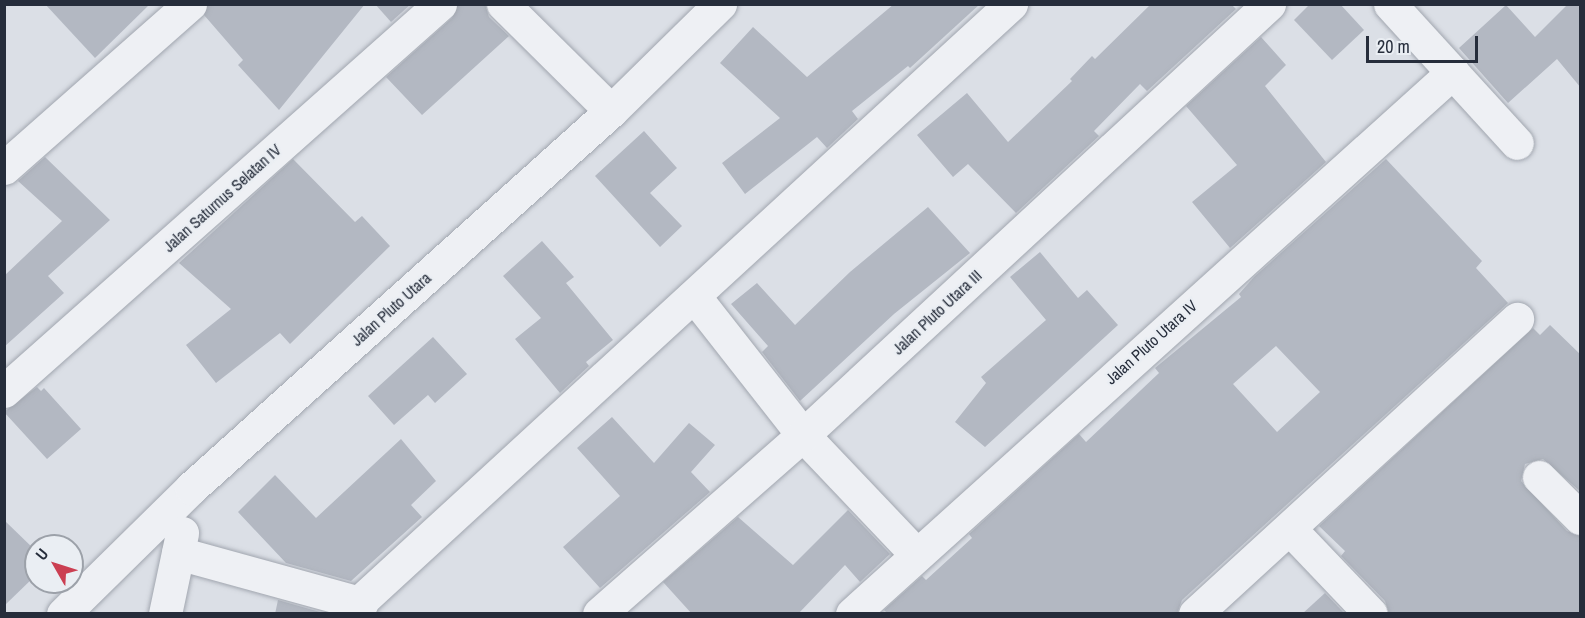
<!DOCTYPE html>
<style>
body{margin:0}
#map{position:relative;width:1585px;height:618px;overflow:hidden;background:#dbdfe6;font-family:"Archivo Narrow",sans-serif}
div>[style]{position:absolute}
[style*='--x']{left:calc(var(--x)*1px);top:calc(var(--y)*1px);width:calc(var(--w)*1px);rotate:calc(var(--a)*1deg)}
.building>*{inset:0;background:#b3b8c2}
.roads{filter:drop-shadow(0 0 2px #a1a6af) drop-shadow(0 0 2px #a1a6af)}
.minor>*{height:33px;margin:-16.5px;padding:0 16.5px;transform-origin:16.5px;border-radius:16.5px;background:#eef0f4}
span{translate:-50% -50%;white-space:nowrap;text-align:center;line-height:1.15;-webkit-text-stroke:4.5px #eaeef3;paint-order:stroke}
.street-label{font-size:16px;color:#262d3b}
.frame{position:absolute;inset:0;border:6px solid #262d3b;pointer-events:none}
.north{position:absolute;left:24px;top:534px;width:60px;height:60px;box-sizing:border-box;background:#eaeef3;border:2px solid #9ca1a9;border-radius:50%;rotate:309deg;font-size:16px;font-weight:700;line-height:24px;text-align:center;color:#262d3b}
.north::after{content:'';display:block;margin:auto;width:21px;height:27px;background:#cb3f52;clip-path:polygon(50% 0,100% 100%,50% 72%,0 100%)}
.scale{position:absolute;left:1366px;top:36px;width:112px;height:27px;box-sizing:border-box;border:3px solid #262d3b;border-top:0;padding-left:8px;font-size:18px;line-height:21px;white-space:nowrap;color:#262d3b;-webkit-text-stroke:4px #eaeef3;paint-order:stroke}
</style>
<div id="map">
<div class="building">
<div style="clip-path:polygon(45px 4px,150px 4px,95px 58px)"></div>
<div style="clip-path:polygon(208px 4px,365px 4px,279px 110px,238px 65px,243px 60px,204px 15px)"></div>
<div style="clip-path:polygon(375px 4px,411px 4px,391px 22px)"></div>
<div style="clip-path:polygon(458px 4px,485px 4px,489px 17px,509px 36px,422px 115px,386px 77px,452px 18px)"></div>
<div style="clip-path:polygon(894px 4px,980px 4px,910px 68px,908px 66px,852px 111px,858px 119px,827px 148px,817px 137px,745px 194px,722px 163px,780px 118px,720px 63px,753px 27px,807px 77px)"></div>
<div style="clip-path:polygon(1151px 4px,1231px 4px,1236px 9px,1147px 91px,1140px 84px,1094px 131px,1099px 136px,1016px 213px,968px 164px,953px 177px,917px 135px,967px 93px,1008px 142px,1072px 81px,1070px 79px,1092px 56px,1095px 59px)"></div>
<div style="clip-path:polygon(1310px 4px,1340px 4px,1364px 30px,1332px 60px,1294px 20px)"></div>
<div style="clip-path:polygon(1568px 4px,1581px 4px,1581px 88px,1557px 59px,1508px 103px,1459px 48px,1506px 5px,1535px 37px)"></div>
<div style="clip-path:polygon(1261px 37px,1286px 65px,1265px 86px,1326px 162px,1230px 248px,1192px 202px,1237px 165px,1186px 106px)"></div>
<div style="clip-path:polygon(644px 131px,677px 168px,650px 193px,682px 226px,660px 247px,595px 176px)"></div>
<div style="clip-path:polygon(45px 157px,110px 220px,48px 276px,64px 293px,4px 347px,4px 276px,62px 221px,18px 181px)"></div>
<div style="clip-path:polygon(293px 159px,355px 222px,362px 216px,390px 246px,290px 344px,280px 333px,216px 383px,186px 345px,231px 309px,179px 263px)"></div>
<div style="clip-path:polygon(evenodd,1386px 159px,1482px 261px,1476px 268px,1508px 303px,1182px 600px,1177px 614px,888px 614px,884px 610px,922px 576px,926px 580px,972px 538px,969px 534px,1079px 434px,1086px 442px,1159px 373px,1155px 368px,1241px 297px,1239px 294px,1254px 277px,1386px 159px,1276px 346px,1320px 392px,1277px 432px,1233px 384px,1276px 346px)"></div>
<div style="clip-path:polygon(928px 207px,970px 253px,894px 314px,800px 401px,762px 352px,768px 346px,731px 304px,757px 283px,795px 325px,850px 272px)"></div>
<div style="clip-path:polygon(542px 241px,574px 277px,566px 283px,613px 340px,586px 362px,589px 366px,560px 393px,515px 339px,541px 318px,503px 276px)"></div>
<div style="clip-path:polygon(1040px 252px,1078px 298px,1087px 290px,1118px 325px,985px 447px,955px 422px,986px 383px,981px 377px,1046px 320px,1010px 277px)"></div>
<div style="clip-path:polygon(1550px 325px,1581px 355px,1581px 492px,1543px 459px,1525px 464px,1521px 481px,1567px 531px,1581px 536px,1581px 614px,1389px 614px,1385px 601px,1341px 556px,1345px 551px,1319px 526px,1533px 328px,1540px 335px)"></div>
<div style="clip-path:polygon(433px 337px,467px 374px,435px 403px,428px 395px,394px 425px,368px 396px)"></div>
<div style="clip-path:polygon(37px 387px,41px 391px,44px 388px,81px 429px,47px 459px,4px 412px)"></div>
<div style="clip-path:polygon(612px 417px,654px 463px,689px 423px,715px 445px,691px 472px,710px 492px,600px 588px,563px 547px,620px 496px,577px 448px)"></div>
<div style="clip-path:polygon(401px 439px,436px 481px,411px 505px,422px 517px,351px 581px,286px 563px,238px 512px,275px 475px,316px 518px)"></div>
<div style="clip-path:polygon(848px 510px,890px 554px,860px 582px,845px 565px,798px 614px,692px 614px,663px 582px,738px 517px,793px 565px)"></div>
<div style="clip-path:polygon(4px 520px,36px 551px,36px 575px,4px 606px)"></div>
<div style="clip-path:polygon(1325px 593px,1345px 614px,1302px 614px)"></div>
<div style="clip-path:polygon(278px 600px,327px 614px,275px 614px)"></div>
</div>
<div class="roads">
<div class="minor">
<div style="--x:503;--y:4;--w:152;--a:44.7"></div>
<div style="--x:1390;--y:4;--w:188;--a:47.6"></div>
<div style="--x:4;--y:168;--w:248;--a:-41.4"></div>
<div style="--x:694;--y:296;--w:177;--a:51.9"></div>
<div style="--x:803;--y:435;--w:163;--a:46.5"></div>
<div style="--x:4;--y:391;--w:583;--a:-41.59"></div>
<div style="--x:1539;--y:477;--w:58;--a:45"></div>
<div style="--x:1290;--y:529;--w:117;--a:46.4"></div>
<div style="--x:178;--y:553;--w:189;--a:15.4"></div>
<div style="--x:63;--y:614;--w:180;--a:-44.5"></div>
<div style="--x:191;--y:488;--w:564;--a:-41.91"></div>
<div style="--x:611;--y:111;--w:153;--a:-44.5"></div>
<div style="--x:165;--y:614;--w:83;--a:-78.1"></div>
<div style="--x:357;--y:614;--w:16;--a:-68"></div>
<div style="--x:363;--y:599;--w:880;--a:-42.56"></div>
<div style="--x:599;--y:614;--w:271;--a:-41.3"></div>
<div style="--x:803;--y:435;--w:635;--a:-42.77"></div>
<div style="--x:852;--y:614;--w:809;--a:-42.05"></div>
<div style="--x:1195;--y:614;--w:437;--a:-42.5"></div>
</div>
</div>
<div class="street-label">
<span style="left:222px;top:198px;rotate:-42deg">Jalan Saturnus Selatan IV</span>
<span style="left:391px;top:309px;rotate:-42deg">Jalan Pluto Utara</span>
<span style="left:937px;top:312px;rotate:-43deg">Jalan Pluto Utara III</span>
<span style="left:1151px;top:342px;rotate:-42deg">Jalan Pluto Utara IV</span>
</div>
<div class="frame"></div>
<div class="north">U</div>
<div class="scale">20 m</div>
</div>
